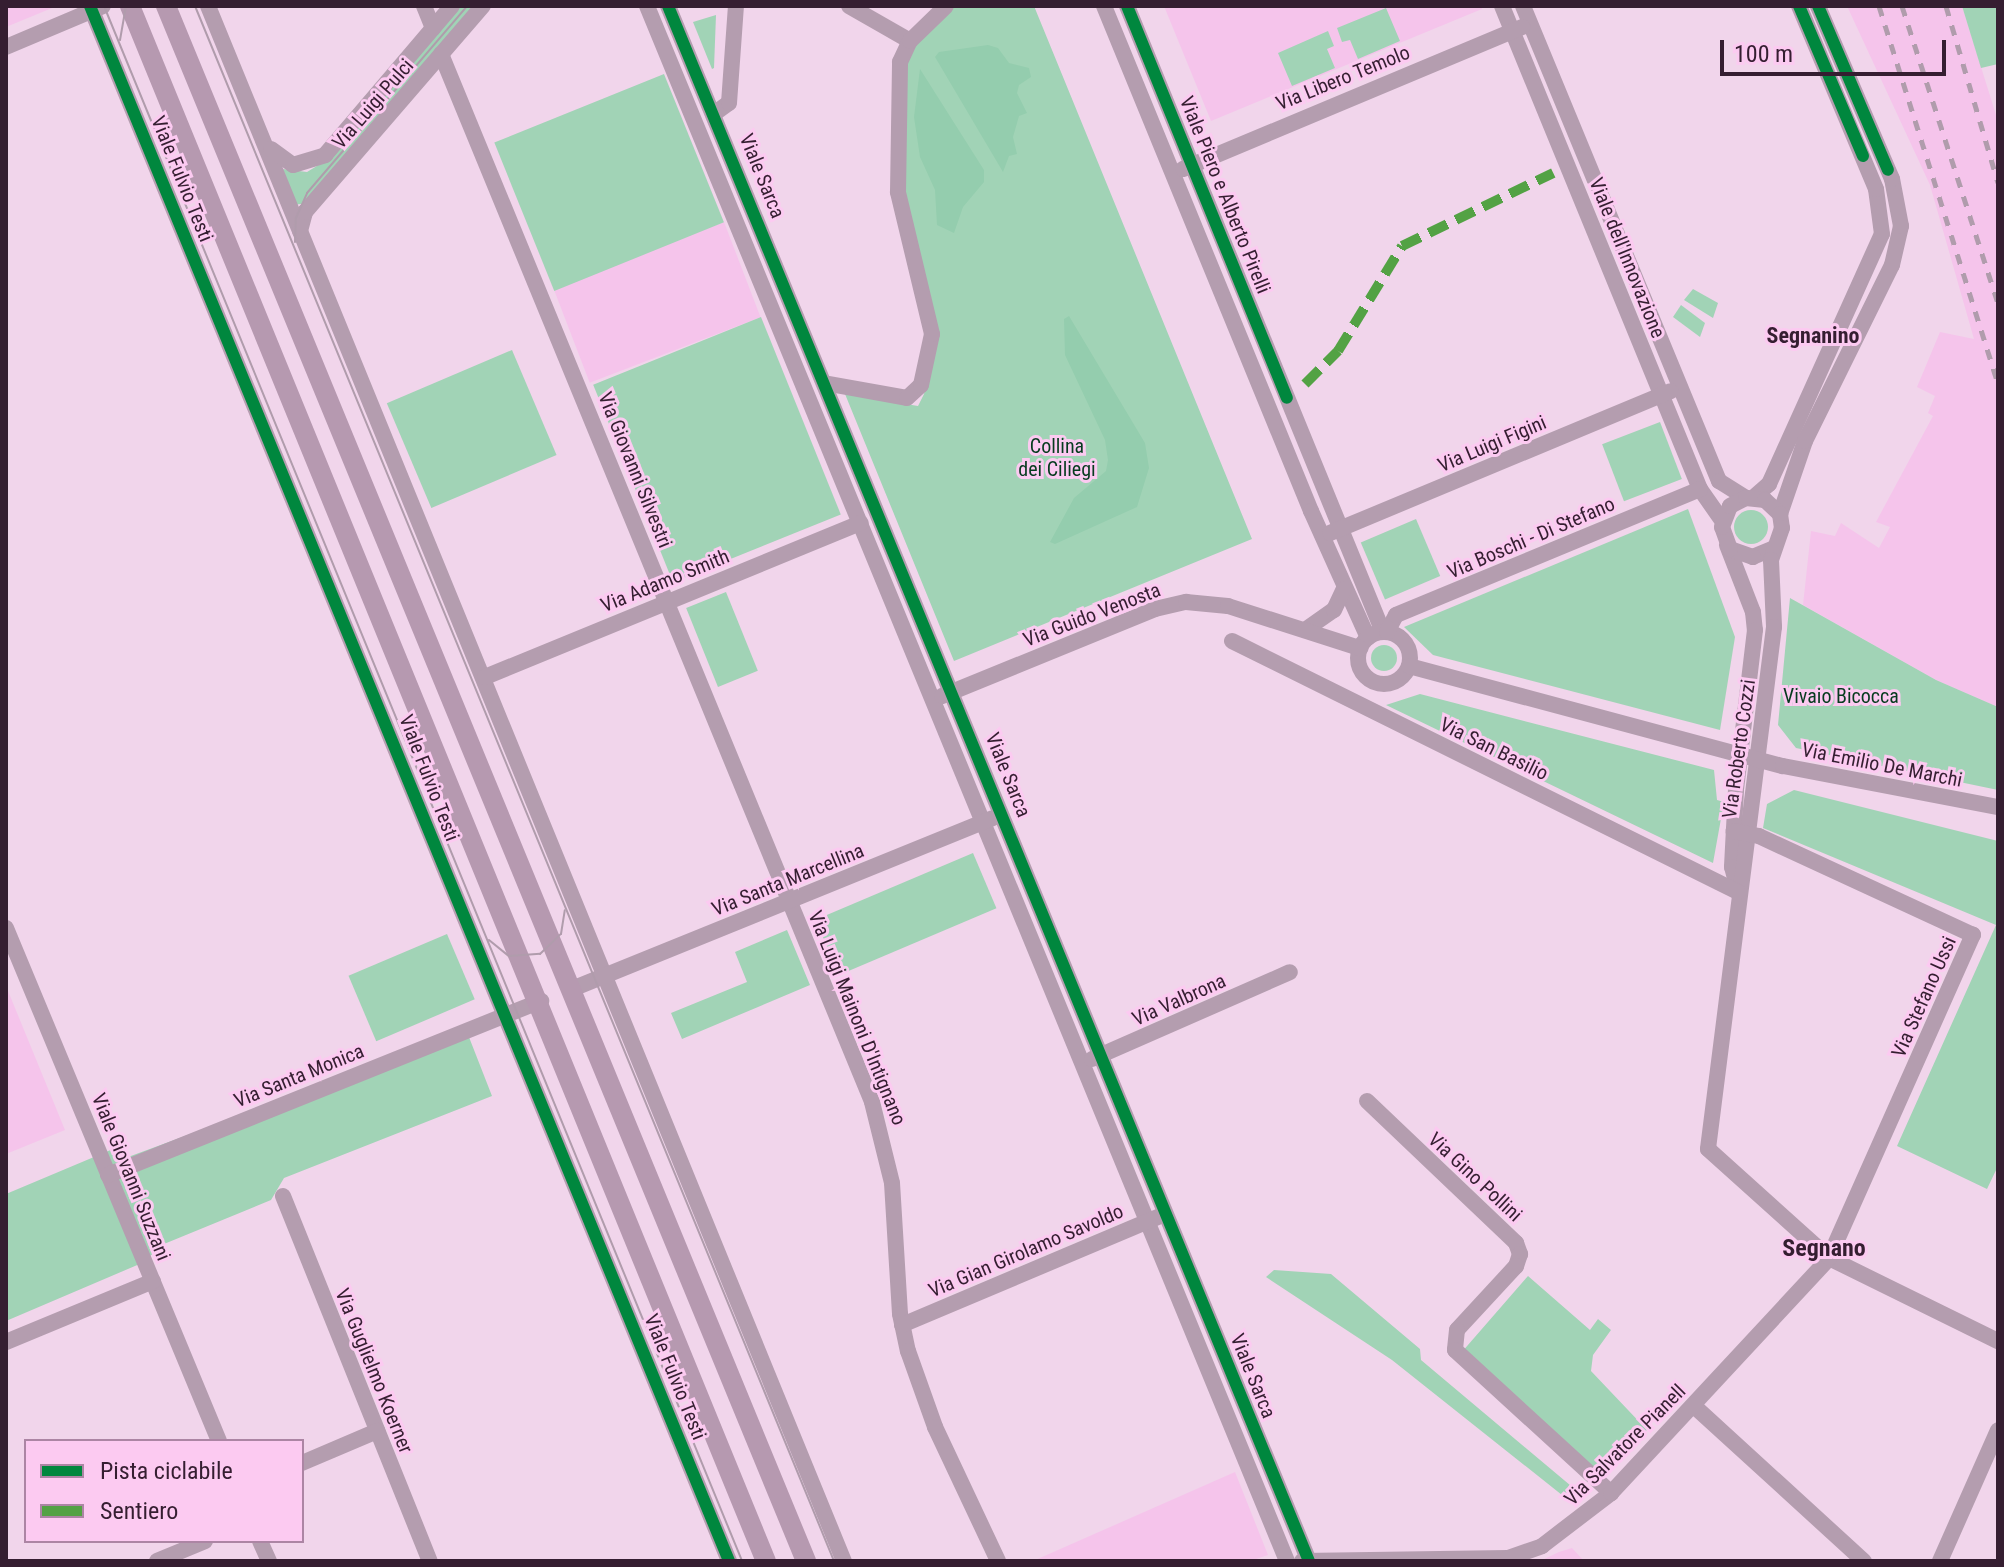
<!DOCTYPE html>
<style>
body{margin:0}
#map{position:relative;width:2004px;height:1567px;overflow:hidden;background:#f1d5eb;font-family:"Roboto Condensed",sans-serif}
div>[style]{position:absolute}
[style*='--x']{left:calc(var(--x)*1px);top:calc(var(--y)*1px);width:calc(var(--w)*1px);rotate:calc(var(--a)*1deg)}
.built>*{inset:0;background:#f5c4eb;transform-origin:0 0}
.green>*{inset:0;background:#a1d3b6;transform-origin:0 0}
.round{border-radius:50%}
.forest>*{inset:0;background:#94cdae}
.minor>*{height:16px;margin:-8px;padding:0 8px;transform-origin:8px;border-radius:8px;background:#b49daf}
.minor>.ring{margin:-8px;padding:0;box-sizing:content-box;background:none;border:16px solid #b49daf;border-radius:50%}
.major>*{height:20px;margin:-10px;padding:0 10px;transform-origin:10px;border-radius:10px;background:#b699b0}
.tram>*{height:2px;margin:-1px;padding:0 1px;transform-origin:1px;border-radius:1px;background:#b09cac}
.rail>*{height:5px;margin-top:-2.5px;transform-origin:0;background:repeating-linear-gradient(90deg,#b09cac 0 10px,transparent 0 20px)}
.quiet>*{height:10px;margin-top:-5px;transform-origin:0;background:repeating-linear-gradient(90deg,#53a244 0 20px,transparent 0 30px)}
.cycleway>*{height:12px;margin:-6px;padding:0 6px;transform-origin:6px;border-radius:6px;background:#00873e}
span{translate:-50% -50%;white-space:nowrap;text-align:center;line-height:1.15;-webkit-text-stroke:6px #fccaf1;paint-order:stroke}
.street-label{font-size:20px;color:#351e31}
.park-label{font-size:20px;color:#063b1e}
.neighbourhood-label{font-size:22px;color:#351e31;font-weight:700}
.quarter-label{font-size:24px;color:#351e31;font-weight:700}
.frame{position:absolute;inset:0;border:8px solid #351e31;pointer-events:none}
.legend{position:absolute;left:24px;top:1439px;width:280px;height:104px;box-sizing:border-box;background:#fccaf1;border:2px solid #ac85a4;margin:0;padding:10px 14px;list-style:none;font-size:24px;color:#351e31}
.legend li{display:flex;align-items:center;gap:16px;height:40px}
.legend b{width:40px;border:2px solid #ac85a4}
.scale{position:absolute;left:1720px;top:40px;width:226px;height:36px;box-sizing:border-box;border:4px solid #351e31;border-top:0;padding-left:10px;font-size:24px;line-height:28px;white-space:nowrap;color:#351e31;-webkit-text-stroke:6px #fccaf1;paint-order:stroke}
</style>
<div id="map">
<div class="built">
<div style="clip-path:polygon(6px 6px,57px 6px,6px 27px)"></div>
<div style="clip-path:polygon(1164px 6px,1481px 6px,1482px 9px,1211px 121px)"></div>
<div style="clip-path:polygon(1847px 6px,1962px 6px,1996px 115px,1998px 707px,1936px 680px,1803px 605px,1811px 531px,1835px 536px,1841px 523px,1879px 548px,1890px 527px,1876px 522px,1933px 416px,1928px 413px,1935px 396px,1917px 387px,1940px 332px,1974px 339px,1930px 185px)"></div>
<div style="left:724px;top:222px;width:102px;height:183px;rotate:69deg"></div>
<div style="clip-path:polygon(6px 986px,65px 1130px,6px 1154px)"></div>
<div style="clip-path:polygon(1235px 1472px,1268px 1555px,1250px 1561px,1033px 1561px)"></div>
<div style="clip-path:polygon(1572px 1548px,1584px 1561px,1540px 1561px,1559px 1552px)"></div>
</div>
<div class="green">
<div style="clip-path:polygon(458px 6px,475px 6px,307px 203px,294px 205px,283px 169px,307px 172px,325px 161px)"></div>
<div style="clip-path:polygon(952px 6px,1034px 6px,1252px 539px,954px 661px,845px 394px,918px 406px,924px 394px,937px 334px,904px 193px,907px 55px)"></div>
<div style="clip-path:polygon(1962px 6px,1998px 6px,1998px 64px,1981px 68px)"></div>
<div style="clip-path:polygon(1386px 8px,1400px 41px,1358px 59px,1350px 40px,1342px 42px,1337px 28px)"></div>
<div style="clip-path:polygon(716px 15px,714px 68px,712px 69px,693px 22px)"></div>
<div style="clip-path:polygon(1328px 31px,1334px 46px,1327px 49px,1335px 68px,1292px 86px,1278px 53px)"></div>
<div style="left:664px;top:74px;width:160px;height:183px;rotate:68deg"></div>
<div style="clip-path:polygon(1693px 289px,1718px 303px,1713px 318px,1684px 300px)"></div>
<div style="clip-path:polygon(1681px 305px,1705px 323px,1700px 337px,1673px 317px)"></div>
<div style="left:761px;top:317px;width:213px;height:181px;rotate:68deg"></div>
<div style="left:512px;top:350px;width:114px;height:136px;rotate:67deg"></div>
<div style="left:1660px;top:422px;width:61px;height:62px;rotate:69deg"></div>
<div style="clip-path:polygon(1688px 509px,1735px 637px,1720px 730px,1433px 655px,1404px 627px)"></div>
<div class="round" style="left:1734px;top:510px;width:34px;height:34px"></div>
<div style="left:1416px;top:519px;width:62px;height:60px;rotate:67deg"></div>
<div style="left:726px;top:592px;width:85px;height:43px;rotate:68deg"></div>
<div style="clip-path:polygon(1790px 598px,1936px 680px,1998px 707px,1998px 790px,1796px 748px,1778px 725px)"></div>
<div class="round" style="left:1371px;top:645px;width:26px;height:26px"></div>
<div style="clip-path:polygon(1420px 694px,1714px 770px,1717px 800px,1724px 802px,1713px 863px,1386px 705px)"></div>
<div style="clip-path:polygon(1794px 790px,1998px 841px,1998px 1166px,1987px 1189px,1897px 1146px,1996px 925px,1763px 828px,1767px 804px)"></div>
<div style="left:973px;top:853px;width:60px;height:171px;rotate:67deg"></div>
<div style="clip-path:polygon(787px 930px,810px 985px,682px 1039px,671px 1013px,747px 982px,735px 952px)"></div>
<div style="left:447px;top:934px;width:71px;height:107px;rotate:67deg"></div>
<div style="clip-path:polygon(467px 1032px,492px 1096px,284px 1178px,271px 1200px,164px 1244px,142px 1263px,6px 1321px,6px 1194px,113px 1149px,120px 1160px)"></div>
<div style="clip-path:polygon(1274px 1270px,1331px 1274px,1420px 1349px,1421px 1360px,1583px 1496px,1572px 1503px,1392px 1360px,1266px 1277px)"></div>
<div style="clip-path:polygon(1528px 1276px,1590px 1330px,1598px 1319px,1611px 1330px,1593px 1355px,1591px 1371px,1647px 1430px,1602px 1479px,1461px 1353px)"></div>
</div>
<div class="forest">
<div style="clip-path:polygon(988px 45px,998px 48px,1009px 63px,1029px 68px,1031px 77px,1019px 85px,1017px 93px,1027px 113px,1019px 116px,1013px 137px,1017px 154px,1009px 156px,1003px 172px,935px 57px,939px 52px)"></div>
<div style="clip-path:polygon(920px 69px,984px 170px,984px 182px,963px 207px,954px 233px,937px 225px,935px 190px,920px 157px,914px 117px)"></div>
<div style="clip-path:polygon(1069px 316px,1145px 443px,1149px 468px,1137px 507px,1055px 544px,1050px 542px,1074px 498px,1106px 471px,1108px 460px,1105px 440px,1065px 355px,1064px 319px)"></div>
</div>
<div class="minor">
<div style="--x:90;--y:6;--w:1681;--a:67.66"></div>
<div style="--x:208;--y:6;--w:1680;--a:67.76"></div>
<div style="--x:424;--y:6;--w:24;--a:68"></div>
<div style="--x:647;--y:6;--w:1682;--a:67.63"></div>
<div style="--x:668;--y:6;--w:1682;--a:67.6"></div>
<div style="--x:849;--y:6;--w:70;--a:29.8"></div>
<div style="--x:1104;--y:6;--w:546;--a:67.71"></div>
<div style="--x:1311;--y:511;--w:139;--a:65.8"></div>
<div style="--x:1127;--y:6;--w:676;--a:67.76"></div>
<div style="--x:1502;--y:6;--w:522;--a:67.71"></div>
<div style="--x:1700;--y:489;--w:38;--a:55"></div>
<div style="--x:1523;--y:6;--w:514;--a:67.58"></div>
<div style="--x:1719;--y:481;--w:32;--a:32"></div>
<div style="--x:6;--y:47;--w:105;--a:-22.9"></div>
<div style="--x:441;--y:54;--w:1133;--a:67.64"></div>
<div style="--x:872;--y:1102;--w:83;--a:76.1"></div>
<div style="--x:892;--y:1183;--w:131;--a:86.5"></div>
<div style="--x:900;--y:1314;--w:38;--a:78"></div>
<div style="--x:908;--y:1351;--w:81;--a:70.4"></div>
<div style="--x:935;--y:1427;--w:148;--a:64.8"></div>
<div style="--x:715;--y:113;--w:17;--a:-36"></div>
<div style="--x:729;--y:103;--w:97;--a:-85.9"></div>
<div style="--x:271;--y:149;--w:27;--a:36"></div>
<div style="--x:293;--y:165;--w:34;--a:-17"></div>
<div style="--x:325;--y:155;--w:196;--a:-49.6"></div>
<div style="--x:1183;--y:169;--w:368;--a:-22.7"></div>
<div style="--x:300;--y:231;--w:20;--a:-75"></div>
<div style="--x:305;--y:212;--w:272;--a:-49.2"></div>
<div style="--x:824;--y:383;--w:84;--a:10.2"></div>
<div style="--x:907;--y:398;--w:19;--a:-43"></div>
<div style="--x:921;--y:385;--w:52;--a:-77.8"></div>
<div style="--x:932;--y:334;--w:146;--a:-103.5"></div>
<div style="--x:898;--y:192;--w:130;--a:-89.1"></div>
<div style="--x:900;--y:62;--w:23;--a:-65"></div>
<div style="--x:910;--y:41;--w:50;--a:-44.2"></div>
<div style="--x:1754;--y:497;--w:20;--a:-41"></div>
<div style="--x:1769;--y:484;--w:274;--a:-65.7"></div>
<div style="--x:1882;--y:234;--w:45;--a:-97.6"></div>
<div style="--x:1876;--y:189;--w:199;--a:-112.8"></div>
<div style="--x:1780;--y:514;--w:77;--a:-71.1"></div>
<div style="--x:1805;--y:441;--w:196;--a:-63.7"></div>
<div style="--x:1892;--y:265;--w:40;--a:-77"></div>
<div style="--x:1901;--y:226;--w:48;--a:-100.8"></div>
<div style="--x:1892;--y:179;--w:188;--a:-113.2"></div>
<div style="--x:1330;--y:533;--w:369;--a:-22.6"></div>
<div style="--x:1727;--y:545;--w:72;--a:68.8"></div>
<div style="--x:1753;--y:612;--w:18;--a:84"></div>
<div style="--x:1755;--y:630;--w:161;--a:96.8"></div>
<div style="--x:1736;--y:790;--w:77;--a:93"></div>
<div style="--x:1732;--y:867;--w:20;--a:75"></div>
<div style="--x:1774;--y:548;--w:23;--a:157"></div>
<div style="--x:1753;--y:557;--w:24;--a:-161"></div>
<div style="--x:1730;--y:549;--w:23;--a:-110"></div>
<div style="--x:1722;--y:527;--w:22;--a:-69"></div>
<div style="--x:1730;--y:506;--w:18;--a:-27"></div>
<div style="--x:1746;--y:498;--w:19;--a:6"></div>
<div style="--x:1765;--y:500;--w:21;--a:43"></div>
<div style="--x:1780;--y:514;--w:14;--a:82"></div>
<div style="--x:1782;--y:528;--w:34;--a:109"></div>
<div style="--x:1771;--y:560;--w:67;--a:87.4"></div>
<div style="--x:1774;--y:627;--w:526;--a:97.21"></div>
<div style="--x:1708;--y:1149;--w:163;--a:42"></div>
<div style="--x:1829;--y:1258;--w:188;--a:26.2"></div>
<div style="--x:1305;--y:630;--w:35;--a:-35"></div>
<div style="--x:1334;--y:610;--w:23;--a:-65"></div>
<div class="ring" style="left:1358px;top:632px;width:36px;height:36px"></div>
<div style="--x:1387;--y:632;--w:19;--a:-62"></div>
<div style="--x:1396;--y:615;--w:329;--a:-22.5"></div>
<div style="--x:1232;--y:641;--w:565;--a:26.38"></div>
<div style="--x:1409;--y:666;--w:387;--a:15"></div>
<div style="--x:1783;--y:766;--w:219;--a:10.8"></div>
<div style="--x:485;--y:677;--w:406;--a:-22.3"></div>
<div style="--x:942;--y:696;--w:230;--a:-22.2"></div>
<div style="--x:1155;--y:609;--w:32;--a:-13"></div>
<div style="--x:1186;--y:602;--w:42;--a:5.4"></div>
<div style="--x:1228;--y:606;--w:139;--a:17.7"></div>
<div style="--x:6;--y:928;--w:555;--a:67.45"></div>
<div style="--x:572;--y:989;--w:454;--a:-22.1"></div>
<div style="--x:1092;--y:1059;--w:216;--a:-23.7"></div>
<div style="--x:1367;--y:1101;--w:206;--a:43.6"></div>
<div style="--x:1516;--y:1243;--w:12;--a:70"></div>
<div style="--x:1520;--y:1254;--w:13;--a:108"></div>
<div style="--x:1516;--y:1266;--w:87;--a:132.7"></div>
<div style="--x:1457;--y:1330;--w:20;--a:96"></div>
<div style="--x:1455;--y:1350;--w:212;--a:42.5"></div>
<div style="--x:108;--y:1175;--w:467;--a:-21.9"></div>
<div style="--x:283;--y:1196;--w:393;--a:68.1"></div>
<div style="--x:902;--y:1325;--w:278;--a:-22.9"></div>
<div style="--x:6;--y:1342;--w:159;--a:-22.5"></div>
<div style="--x:1694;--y:1406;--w:230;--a:42.4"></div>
<div style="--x:302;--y:1463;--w:82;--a:-23.1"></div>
<div style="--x:260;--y:1541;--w:22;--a:66"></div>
<div style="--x:157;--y:1561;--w:52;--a:-22.6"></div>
<div style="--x:1302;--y:1561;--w:206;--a:-0.8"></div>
<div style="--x:1508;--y:1558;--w:36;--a:-19"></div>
<div style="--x:1542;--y:1546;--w:87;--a:-37.5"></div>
<div style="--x:1611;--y:1493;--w:321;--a:-47.1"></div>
<div style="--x:1829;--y:1258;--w:354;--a:-66"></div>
<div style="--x:1973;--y:935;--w:236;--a:-155.2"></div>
<div style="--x:1759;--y:836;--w:26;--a:-169"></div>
<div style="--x:1940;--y:1561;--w:143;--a:-66.1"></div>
</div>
<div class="major">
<div style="--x:130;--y:6;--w:1680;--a:67.76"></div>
<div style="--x:166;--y:6;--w:1682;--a:67.63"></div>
</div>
<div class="tram">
<div style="--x:104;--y:6;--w:1681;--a:67.69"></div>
<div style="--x:195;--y:6;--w:1681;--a:67.66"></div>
<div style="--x:120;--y:40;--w:35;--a:-80"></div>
<div style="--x:295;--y:242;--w:24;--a:-88"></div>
<div style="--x:296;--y:218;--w:27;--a:-66"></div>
<div style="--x:307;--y:193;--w:246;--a:-49.4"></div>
<div style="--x:489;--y:940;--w:26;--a:39"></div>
<div style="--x:509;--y:956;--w:31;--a:-4"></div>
<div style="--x:540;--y:954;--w:29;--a:-44"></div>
<div style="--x:561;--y:934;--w:24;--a:-81"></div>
</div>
<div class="rail">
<div style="--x:1879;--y:6;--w:396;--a:72.5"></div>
<div style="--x:1902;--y:6;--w:313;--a:72.1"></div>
<div style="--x:1946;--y:6;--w:184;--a:73.6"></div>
</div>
<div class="quiet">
<div style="--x:1305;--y:384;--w:47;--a:-45"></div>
<div style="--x:1338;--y:351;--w:123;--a:-58.6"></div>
<div style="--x:1402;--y:246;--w:168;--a:-25.8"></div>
</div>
<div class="cycleway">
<div style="--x:90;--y:6;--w:1681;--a:67.66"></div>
<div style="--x:668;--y:6;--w:1682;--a:67.6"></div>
<div style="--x:1127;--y:6;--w:423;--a:67.8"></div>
<div style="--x:1799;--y:6;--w:163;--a:66.9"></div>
<div style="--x:1818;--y:6;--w:178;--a:66.9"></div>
</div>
<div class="street-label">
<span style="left:1343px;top:78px;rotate:-22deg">Via Libero Temolo</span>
<span style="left:373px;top:104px;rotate:-49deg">Via Luigi Pulci</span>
<span style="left:762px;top:176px;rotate:68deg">Viale Sarca</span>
<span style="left:182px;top:179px;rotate:68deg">Viale Fulvio Testi</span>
<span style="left:1225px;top:195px;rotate:68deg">Viale Piero e Alberto Pirelli</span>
<span style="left:1627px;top:258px;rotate:68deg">Viale dell'Innovazione</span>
<span style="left:1492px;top:444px;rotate:-23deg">Via Luigi Figini</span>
<span style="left:635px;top:470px;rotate:68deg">Via Giovanni Silvestri</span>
<span style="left:1531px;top:538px;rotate:-23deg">Via Boschi - Di Stefano</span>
<span style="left:665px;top:581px;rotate:-22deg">Via Adamo Smith</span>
<span style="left:1092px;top:615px;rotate:-21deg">Via Guido Venosta</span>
<span style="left:1494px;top:749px;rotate:26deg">Via San Basilio</span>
<span style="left:1739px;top:749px;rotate:-82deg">Via Roberto Cozzi</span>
<span style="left:1882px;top:765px;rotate:11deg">Via Emilio De Marchi</span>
<span style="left:1008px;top:775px;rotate:68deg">Viale Sarca</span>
<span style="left:429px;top:778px;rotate:69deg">Viale Fulvio Testi</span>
<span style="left:788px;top:880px;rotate:-22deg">Via Santa Marcellina</span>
<span style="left:1924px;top:997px;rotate:-66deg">Via Stefano Ussi</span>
<span style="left:1179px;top:1000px;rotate:-24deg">Via Valbrona</span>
<span style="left:857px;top:1018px;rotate:68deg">Via Luigi Mainoni D'Intignano</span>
<span style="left:299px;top:1076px;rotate:-22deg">Via Santa Monica</span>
<span style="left:131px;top:1177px;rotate:68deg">Viale Giovanni Suzzani</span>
<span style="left:1475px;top:1177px;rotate:43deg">Via Gino Pollini</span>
<span style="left:1026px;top:1251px;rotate:-23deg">Via Gian Girolamo Savoldo</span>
<span style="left:374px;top:1371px;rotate:68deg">Via Guglielmo Koerner</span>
<span style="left:1253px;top:1376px;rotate:68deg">Viale Sarca</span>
<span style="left:675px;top:1377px;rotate:68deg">Viale Fulvio Testi</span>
<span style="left:1625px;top:1445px;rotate:-45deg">Via Salvatore Pianell</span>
</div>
<div class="park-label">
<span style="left:1057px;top:458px">Collina<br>dei Ciliegi</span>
<span style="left:1841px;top:696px">Vivaio Bicocca</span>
</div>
<div class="neighbourhood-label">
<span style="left:1813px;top:336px">Segnanino</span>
</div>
<div class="quarter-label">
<span style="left:1824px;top:1249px">Segnano</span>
</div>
<div class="frame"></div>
<ul class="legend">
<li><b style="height:10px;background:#00873e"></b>Pista ciclabile</li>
<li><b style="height:10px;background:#53a244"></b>Sentiero</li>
</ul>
<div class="scale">100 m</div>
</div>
